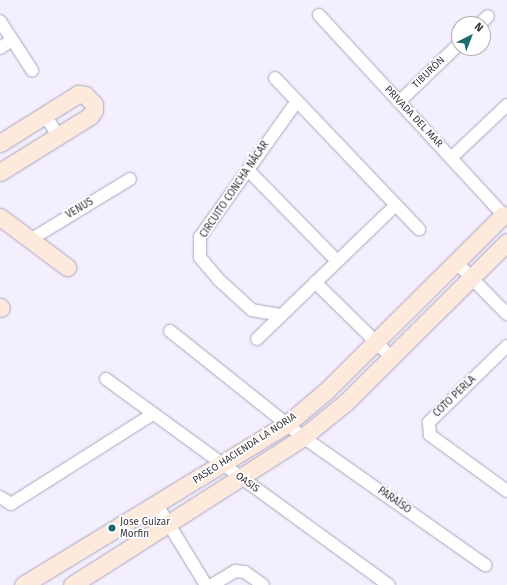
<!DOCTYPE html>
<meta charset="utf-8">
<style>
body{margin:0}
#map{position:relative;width:507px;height:585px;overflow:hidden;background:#f3effe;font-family:"Fira Sans",sans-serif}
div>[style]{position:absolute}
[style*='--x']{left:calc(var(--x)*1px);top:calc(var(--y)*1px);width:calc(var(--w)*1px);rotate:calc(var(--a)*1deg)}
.roads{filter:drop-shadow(0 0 1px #aba4bd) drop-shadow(0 0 1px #aba4bd)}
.street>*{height:12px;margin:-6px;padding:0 6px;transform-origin:6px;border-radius:6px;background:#fff}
.secondary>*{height:17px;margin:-8.5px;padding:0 8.5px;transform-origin:8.5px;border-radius:8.5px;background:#feeadd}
.dots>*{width:11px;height:11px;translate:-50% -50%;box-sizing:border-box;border:2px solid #fff;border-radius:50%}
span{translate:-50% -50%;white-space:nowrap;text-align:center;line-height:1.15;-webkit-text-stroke:3.5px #fff;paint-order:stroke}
.street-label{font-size:10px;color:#37343e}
.poi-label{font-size:10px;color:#37343e}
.left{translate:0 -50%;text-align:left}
.north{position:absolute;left:451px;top:16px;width:40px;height:40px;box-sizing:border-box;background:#fff;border:1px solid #afaeb2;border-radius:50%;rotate:42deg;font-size:11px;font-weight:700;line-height:16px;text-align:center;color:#37343e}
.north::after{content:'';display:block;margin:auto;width:14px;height:18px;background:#1d6a6d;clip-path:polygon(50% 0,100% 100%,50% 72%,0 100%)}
</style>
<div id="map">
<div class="roads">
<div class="street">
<div style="--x:319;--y:15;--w:277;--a:47.3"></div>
<div style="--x:0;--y:21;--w:59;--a:56.9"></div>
<div style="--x:480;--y:24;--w:11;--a:-45"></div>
<div style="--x:0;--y:48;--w:14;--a:-34"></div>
<div style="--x:275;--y:78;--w:209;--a:46.4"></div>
<div style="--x:399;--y:102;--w:83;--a:-44"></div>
<div style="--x:45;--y:115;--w:25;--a:58"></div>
<div style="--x:451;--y:158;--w:77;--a:-43.4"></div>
<div style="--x:248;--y:170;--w:127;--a:45.6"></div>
<div style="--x:30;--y:240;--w:117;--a:-31.4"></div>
<div style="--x:456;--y:262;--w:73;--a:45.6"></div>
<div style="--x:315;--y:282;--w:107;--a:44.6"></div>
<div style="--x:280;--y:315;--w:28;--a:-170"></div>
<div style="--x:252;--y:310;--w:45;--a:-137.7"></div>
<div style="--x:219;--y:280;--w:30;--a:-130"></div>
<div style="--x:200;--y:257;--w:20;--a:-90"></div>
<div style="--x:200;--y:237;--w:167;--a:-54.5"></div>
<div style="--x:170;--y:331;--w:170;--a:38.6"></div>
<div style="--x:303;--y:437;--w:223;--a:35.1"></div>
<div style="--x:257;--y:339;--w:193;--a:-44"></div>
<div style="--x:507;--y:346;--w:109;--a:135.7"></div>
<div style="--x:429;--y:422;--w:13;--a:86"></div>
<div style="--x:430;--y:435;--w:95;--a:36"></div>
<div style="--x:106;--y:379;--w:350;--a:36.1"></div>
<div style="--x:0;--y:497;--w:13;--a:32"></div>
<div style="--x:11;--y:504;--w:168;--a:-32.4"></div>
<div style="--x:157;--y:505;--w:94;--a:58.5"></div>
<div style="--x:212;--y:585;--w:27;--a:-31"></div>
<div style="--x:235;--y:571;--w:10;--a:6"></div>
<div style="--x:245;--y:572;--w:22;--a:36"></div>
</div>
<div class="secondary">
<div style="--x:0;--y:143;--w:92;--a:-32.1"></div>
<div style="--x:78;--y:94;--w:7;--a:8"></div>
<div style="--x:85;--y:95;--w:13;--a:45"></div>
<div style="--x:94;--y:104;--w:6;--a:90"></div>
<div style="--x:94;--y:110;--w:7;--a:124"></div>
<div style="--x:90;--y:116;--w:106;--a:148.1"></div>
<div style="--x:0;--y:217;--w:84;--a:36.7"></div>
<div style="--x:0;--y:307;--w:1;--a:45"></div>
<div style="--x:23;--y:585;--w:311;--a:-31.4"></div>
<div style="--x:288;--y:423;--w:50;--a:-40.1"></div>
<div style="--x:326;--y:391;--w:250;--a:-44.8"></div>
<div style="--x:72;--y:585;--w:274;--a:-32.6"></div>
<div style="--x:303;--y:437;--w:54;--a:-39"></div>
<div style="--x:345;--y:403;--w:228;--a:-44.8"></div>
</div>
</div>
<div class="dots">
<div style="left:112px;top:528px;background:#1d6a6d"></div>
</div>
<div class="street-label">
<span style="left:429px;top:73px;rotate:-44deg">TIBURÓN</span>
<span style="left:413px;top:117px;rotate:47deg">PRIVADA DEL MAR</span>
<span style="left:235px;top:190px;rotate:-56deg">CIRCUITO CONCHA NÁCAR</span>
<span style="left:80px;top:209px;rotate:-31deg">VENUS</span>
<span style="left:455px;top:397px;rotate:-44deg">COTO PERLA</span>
<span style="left:245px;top:449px;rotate:-33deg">PASEO HACIENDA LA NORIA</span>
<span style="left:247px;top:483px;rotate:36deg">OASIS</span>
<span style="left:394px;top:501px;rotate:35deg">PARAÍSO</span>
</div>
<div class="poi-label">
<span class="left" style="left:120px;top:528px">Jose Guizar<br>Morfin</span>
</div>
<div class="north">N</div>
</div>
